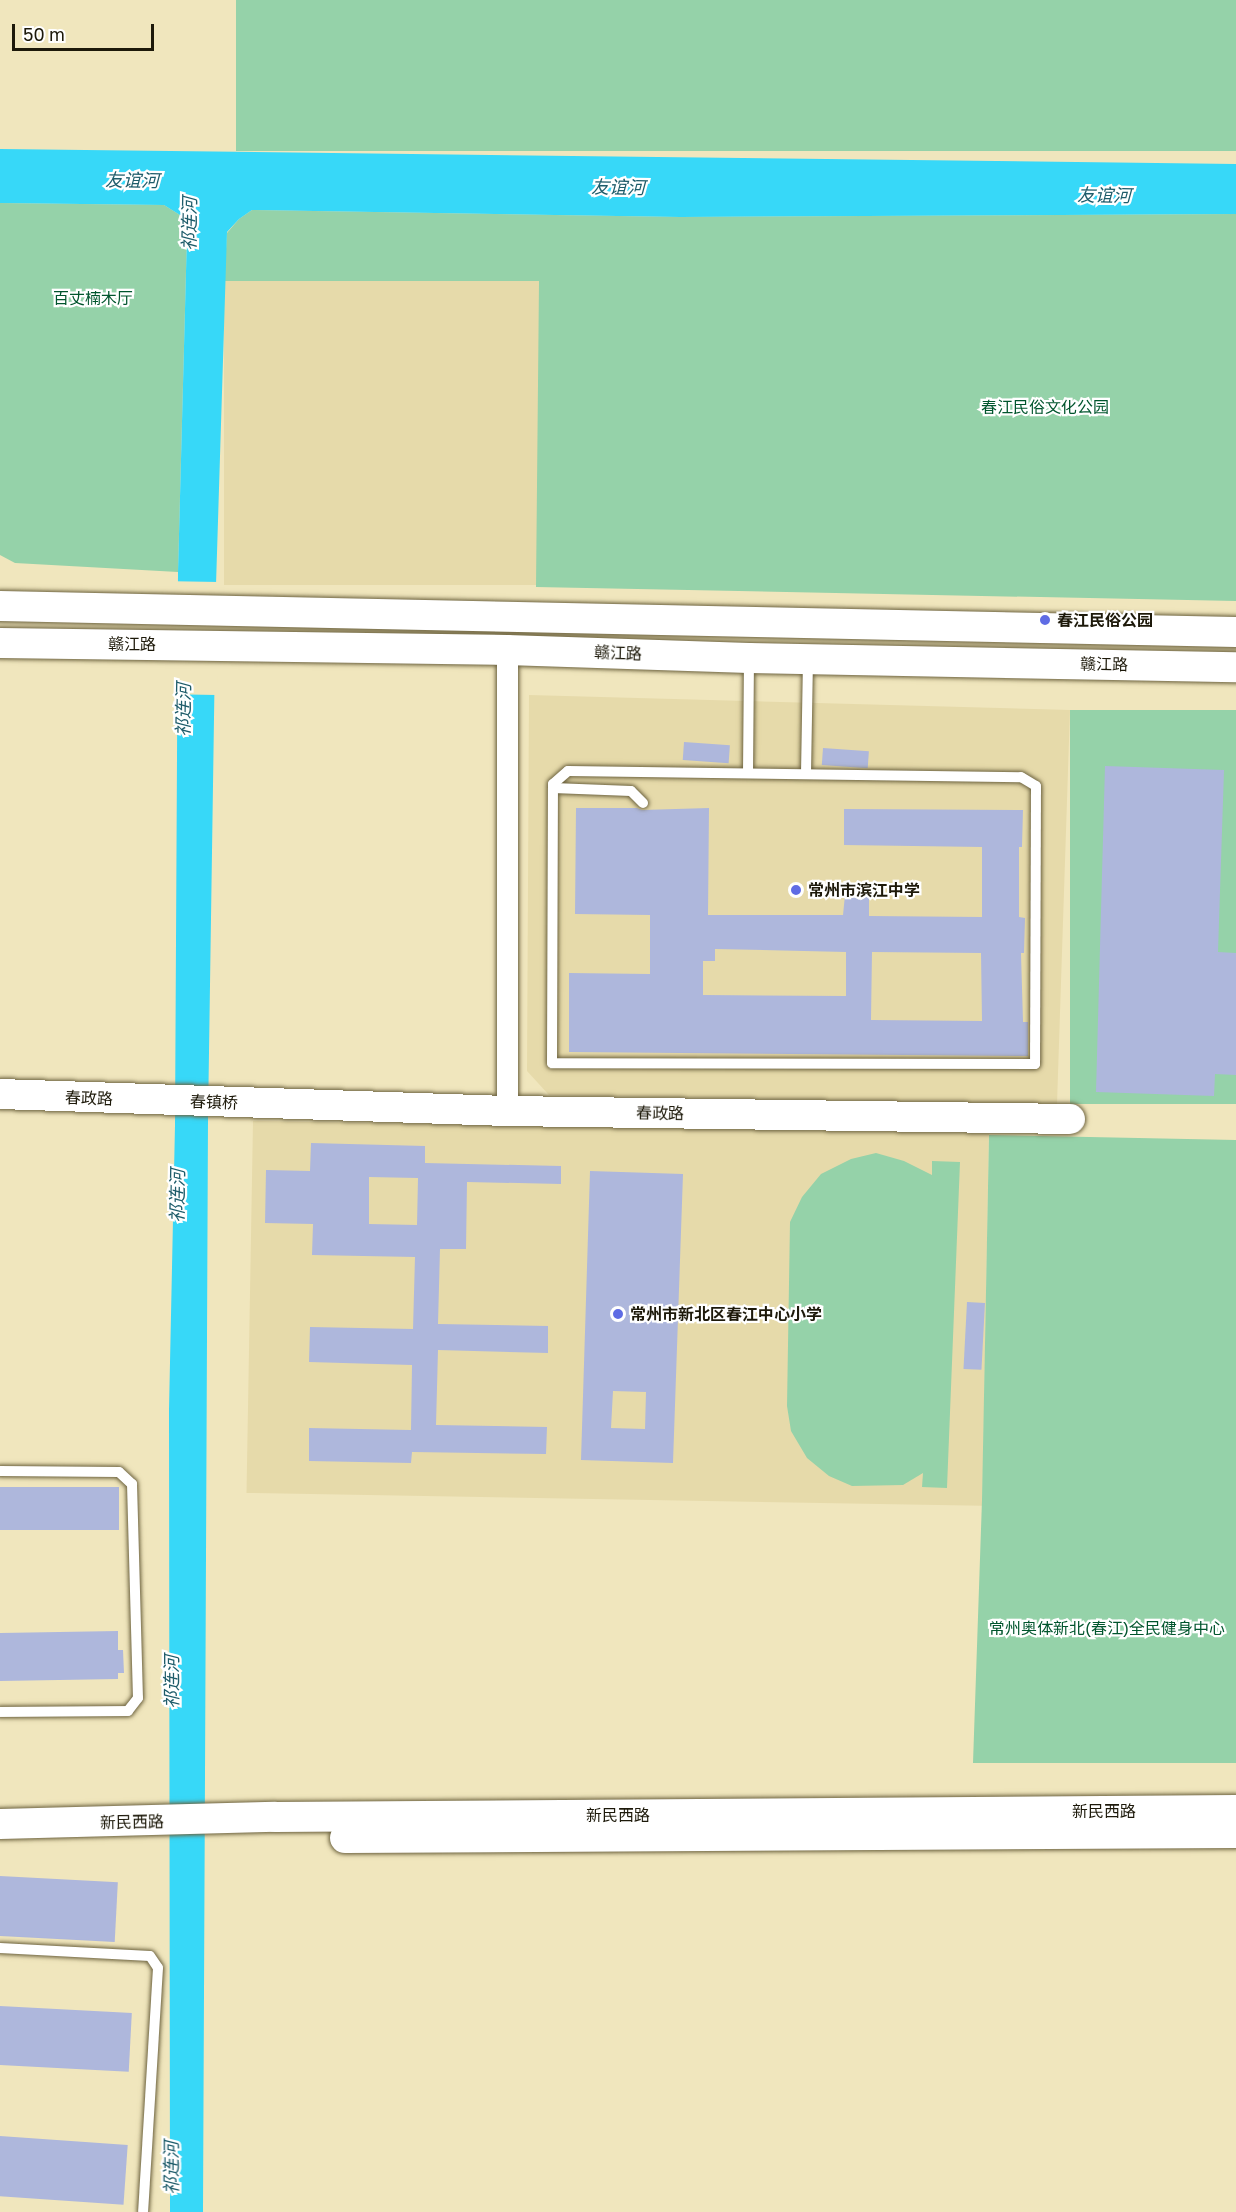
<!DOCTYPE html>
<meta charset="utf-8">
<style>
body{margin:0}
#map{position:relative;width:1236px;height:2212px;overflow:hidden;background:#f0e6bd;font-family:"Golos Text","Noto Sans SC",sans-serif}
div>[style]{position:absolute}
[style*='--x']{left:calc(var(--x)*1px);top:calc(var(--y)*1px);width:calc(var(--w)*1px);rotate:calc(var(--a)*1deg)}
.built>*{inset:0;background:#e6daaa;transform-origin:0 0}
.green>*{inset:0;background:#95d2a9;transform-origin:0 0}
.water>*{inset:0;background:#37d8f8}
.pier>*{inset:0;background:#f0e6bd;transform-origin:0 0}
.building>*{inset:0;background:#aeb7dc;transform-origin:0 0}
.roads{filter:drop-shadow(0 0 2px #6d633f) drop-shadow(0 0 2px #6d633f)}
.lane>*{height:10px;margin:-5px;padding:0 5px;transform-origin:5px;border-radius:5px;background:#fff}
.street>*{height:21px;margin:-10.5px;padding:0 10.5px;transform-origin:10.5px;border-radius:10.5px;background:#fff}
.secondary>*{height:30px;margin:-15px;padding:0 15px;transform-origin:15px;border-radius:15px;background:#fff}
.dots>*{width:16px;height:16px;translate:-50% -50%;box-sizing:border-box;border:3px solid #fff;border-radius:50%}
span{translate:-50% -50%;white-space:nowrap;text-align:center;line-height:1.15;-webkit-text-stroke:4.5px #fff;paint-order:stroke}
.park-label{font-size:16px;color:#00552d}
.poi-label{font-size:16px;color:#1d190a;font-weight:700}
.left{translate:0 -50%;text-align:left}
.street-label{font-size:16px;color:#1d190a}
.water-label{font-size:18px;color:#1e5c6a;font-style:italic}
.scale{position:absolute;left:12px;top:24px;width:142px;height:27px;box-sizing:border-box;border:3px solid #1d190a;border-top:0;padding-left:8px;font-size:18px;line-height:21px;white-space:nowrap;color:#1d190a;-webkit-text-stroke:4px #fff;paint-order:stroke}
</style>
<div id="map">
<div class="built">
<div style="left:224px;top:281px;width:315px;height:304px"></div>
<div style="clip-path:polygon(529px 695px,1070px 710px,1057px 1104px,549px 1095px,527px 1071px)"></div>
<div style="left:253px;top:1121px;width:736px;height:372px;rotate:1deg"></div>
</div>
<div class="green">
<div style="left:236px;top:0;width:1000px;height:151px"></div>
<div style="clip-path:polygon(0 203px,164px 205px,180px 215px,187px 234px,178px 572px,15px 563px,0 555px)"></div>
<div style="clip-path:polygon(252px 210px,680px 217px,1236px 214px,1236px 601px,536px 587px,539px 281px,224px 281px,227px 233px,239px 219px)"></div>
<div style="left:1070px;top:710px;width:166px;height:394px"></div>
<div style="clip-path:polygon(989px 1135px,1236px 1140px,1236px 1763px,973px 1763px,982px 1500px)"></div>
<div style="clip-path:polygon(876px 1153px,904px 1161px,932px 1175px,932px 1161px,960px 1162px,947px 1488px,922px 1487px,923px 1473px,903px 1485px,852px 1486px,829px 1476px,807px 1458px,791px 1431px,787px 1406px,790px 1222px,802px 1197px,821px 1174px,851px 1159px)"></div>
</div>
<div class="water">
<div style="clip-path:polygon(0 149px,1236px 164px,1236px 214px,680px 217px,252px 210px,239px 219px,227px 232px,216px 585px,208px 1119px,203px 2212px,170px 2212px,169px 1410px,175px 1125px,178px 572px,187px 234px,180px 215px,164px 205px,0 203px)"></div>
</div>
<div class="pier">
<div style="left:219px;top:582px;width:113px;height:44px;rotate:91deg"></div>
</div>
<div class="building">
<div style="left:684px;top:742px;width:46px;height:18px;rotate:4deg"></div>
<div style="left:823px;top:748px;width:46px;height:17px;rotate:4deg"></div>
<div style="clip-path:polygon(1105px 766px,1224px 770px,1218px 952px,1236px 953px,1236px 1075px,1215px 1074px,1214px 1096px,1096px 1092px)"></div>
<div style="clip-path:polygon(evenodd,576px 808px,637px 808px,642px 810px,709px 808px,708px 915px,843px 915px,846px 885px,869px 885px,869px 916px,982px 917px,982px 847px,844px 845px,844px 809px,1023px 810px,1022px 847px,1019px 847px,1019px 917px,1025px 918px,1024px 953px,1021px 953px,1023px 1022px,1028px 1022px,1028px 1056px,569px 1052px,569px 973px,650px 974px,650px 915px,575px 914px,576px 808px,715px 949px,846px 952px,846px 996px,703px 995px,703px 961px,715px 961px,715px 949px,576px 808px,872px 952px,981px 953px,982px 1021px,871px 1020px,872px 952px)"></div>
<div style="clip-path:polygon(evenodd,311px 1143px,425px 1146px,425px 1163px,561px 1166px,561px 1184px,467px 1182px,466px 1249px,440px 1249px,438px 1324px,548px 1326px,548px 1353px,438px 1350px,436px 1425px,547px 1427px,546px 1454px,412px 1452px,411px 1463px,309px 1461px,309px 1428px,411px 1430px,412px 1365px,309px 1362px,310px 1327px,413px 1329px,415px 1257px,312px 1255px,313px 1224px,265px 1223px,266px 1170px,310px 1171px,311px 1143px,369px 1177px,418px 1178px,417px 1225px,369px 1224px,369px 1177px)"></div>
<div style="clip-path:polygon(evenodd,590px 1171px,683px 1174px,673px 1463px,581px 1460px,590px 1171px,613px 1391px,646px 1392px,645px 1429px,611px 1428px,613px 1391px)"></div>
<div style="left:967px;top:1302px;width:18px;height:67px;rotate:3deg"></div>
<div style="left:119px;top:1487px;width:43px;height:119px;rotate:90deg"></div>
<div style="clip-path:polygon(118px 1631px,118px 1650px,123px 1650px,124px 1673px,118px 1673px,118px 1679px,0 1681px,0 1633px)"></div>
<div style="left:0;top:1876px;width:118px;height:60px;rotate:3deg"></div>
<div style="left:0;top:2006px;width:132px;height:59px;rotate:3deg"></div>
<div style="left:0;top:2136px;width:128px;height:60px;rotate:4deg"></div>
</div>
<div class="roads">
<div class="lane">
<div style="--x:568;--y:771;--w:453;--a:0.8"></div>
<div style="--x:1021;--y:777;--w:17;--a:31"></div>
<div style="--x:1036;--y:786;--w:278;--a:90.2"></div>
<div style="--x:1035;--y:1064;--w:483;--a:-179.9"></div>
<div style="--x:552;--y:1063;--w:275;--a:-89.8"></div>
<div style="--x:553;--y:788;--w:4;--a:-90"></div>
<div style="--x:553;--y:784;--w:20;--a:-41"></div>
<div style="--x:748;--y:773;--w:112;--a:-89.5"></div>
<div style="--x:806;--y:774;--w:113;--a:-89"></div>
<div style="--x:553;--y:788;--w:78;--a:2.2"></div>
<div style="--x:631;--y:791;--w:17;--a:45"></div>
<div style="--x:0;--y:1471;--w:119;--a:0.5"></div>
<div style="--x:119;--y:1472;--w:18;--a:43"></div>
<div style="--x:132;--y:1484;--w:214;--a:88.4"></div>
<div style="--x:138;--y:1698;--w:16;--a:128"></div>
<div style="--x:128;--y:1711;--w:128;--a:179.6"></div>
<div style="--x:0;--y:1948;--w:150;--a:3.1"></div>
<div style="--x:150;--y:1956;--w:14;--a:56"></div>
<div style="--x:158;--y:1968;--w:244;--a:93.5"></div>
</div>
<div class="street">
<div style="--x:507;--y:1111;--w:461;--a:-90"></div>
</div>
<div class="secondary">
<div style="--x:0;--y:606;--w:1236;--a:1.21"></div>
<div style="--x:0;--y:643;--w:507;--a:0.79"></div>
<div style="--x:507;--y:650;--w:242;--a:1.9"></div>
<div style="--x:749;--y:658;--w:487;--a:1.1"></div>
<div style="--x:0;--y:1094;--w:507;--a:1.92"></div>
<div style="--x:507;--y:1111;--w:563;--a:0.81"></div>
<div style="--x:0;--y:1824;--w:275;--a:-1.5"></div>
<div style="--x:275;--y:1817;--w:961;--a:-0.42"></div>
<div style="--x:345;--y:1838;--w:891;--a:-0.32"></div>
</div>
</div>
<div class="dots">
<div style="left:1045px;top:620px;background:#5f6ce4"></div>
<div style="left:796px;top:890px;background:#5f6ce4"></div>
<div style="left:618px;top:1314px;background:#5f6ce4"></div>
</div>
<div class="park-label">
<span style="left:93px;top:298px">百丈楠木厅</span>
<span style="left:1045px;top:407px">春江民俗文化公园</span>
<span style="left:1107px;top:1628px">常州奥体新北(春江)全民健身中心</span>
</div>
<div class="poi-label">
<span class="left" style="left:1057px;top:620px">春江民俗公园</span>
<span class="left" style="left:808px;top:890px">常州市滨江中学</span>
<span class="left" style="left:630px;top:1314px">常州市新北区春江中心小学</span>
</div>
<div class="street-label">
<span style="left:132px;top:644px">赣江路</span>
<span style="left:618px;top:653px;rotate:2deg">赣江路</span>
<span style="left:1104px;top:664px;rotate:1deg">赣江路</span>
<span style="left:89px;top:1098px;rotate:2deg">春政路</span>
<span style="left:214px;top:1102px;rotate:2deg">春镇桥</span>
<span style="left:660px;top:1113px;rotate:1deg">春政路</span>
<span style="left:1104px;top:1811px">新民西路</span>
<span style="left:618px;top:1815px">新民西路</span>
<span style="left:132px;top:1822px;rotate:-1deg">新民西路</span>
</div>
<div class="water-label">
<span style="left:132px;top:180px;rotate:1deg">友谊河</span>
<span style="left:618px;top:187px;rotate:1deg">友谊河</span>
<span style="left:1104px;top:195px;rotate:1deg">友谊河</span>
<span style="left:189px;top:224px;rotate:-89deg">祁连河</span>
<span style="left:183px;top:710px;rotate:-89deg">祁连河</span>
<span style="left:177px;top:1196px;rotate:-89deg">祁连河</span>
<span style="left:171px;top:1682px;rotate:-90deg">祁连河</span>
<span style="left:171px;top:2168px;rotate:-90deg">祁连河</span>
</div>
<div class="scale">50 m</div>
</div>
